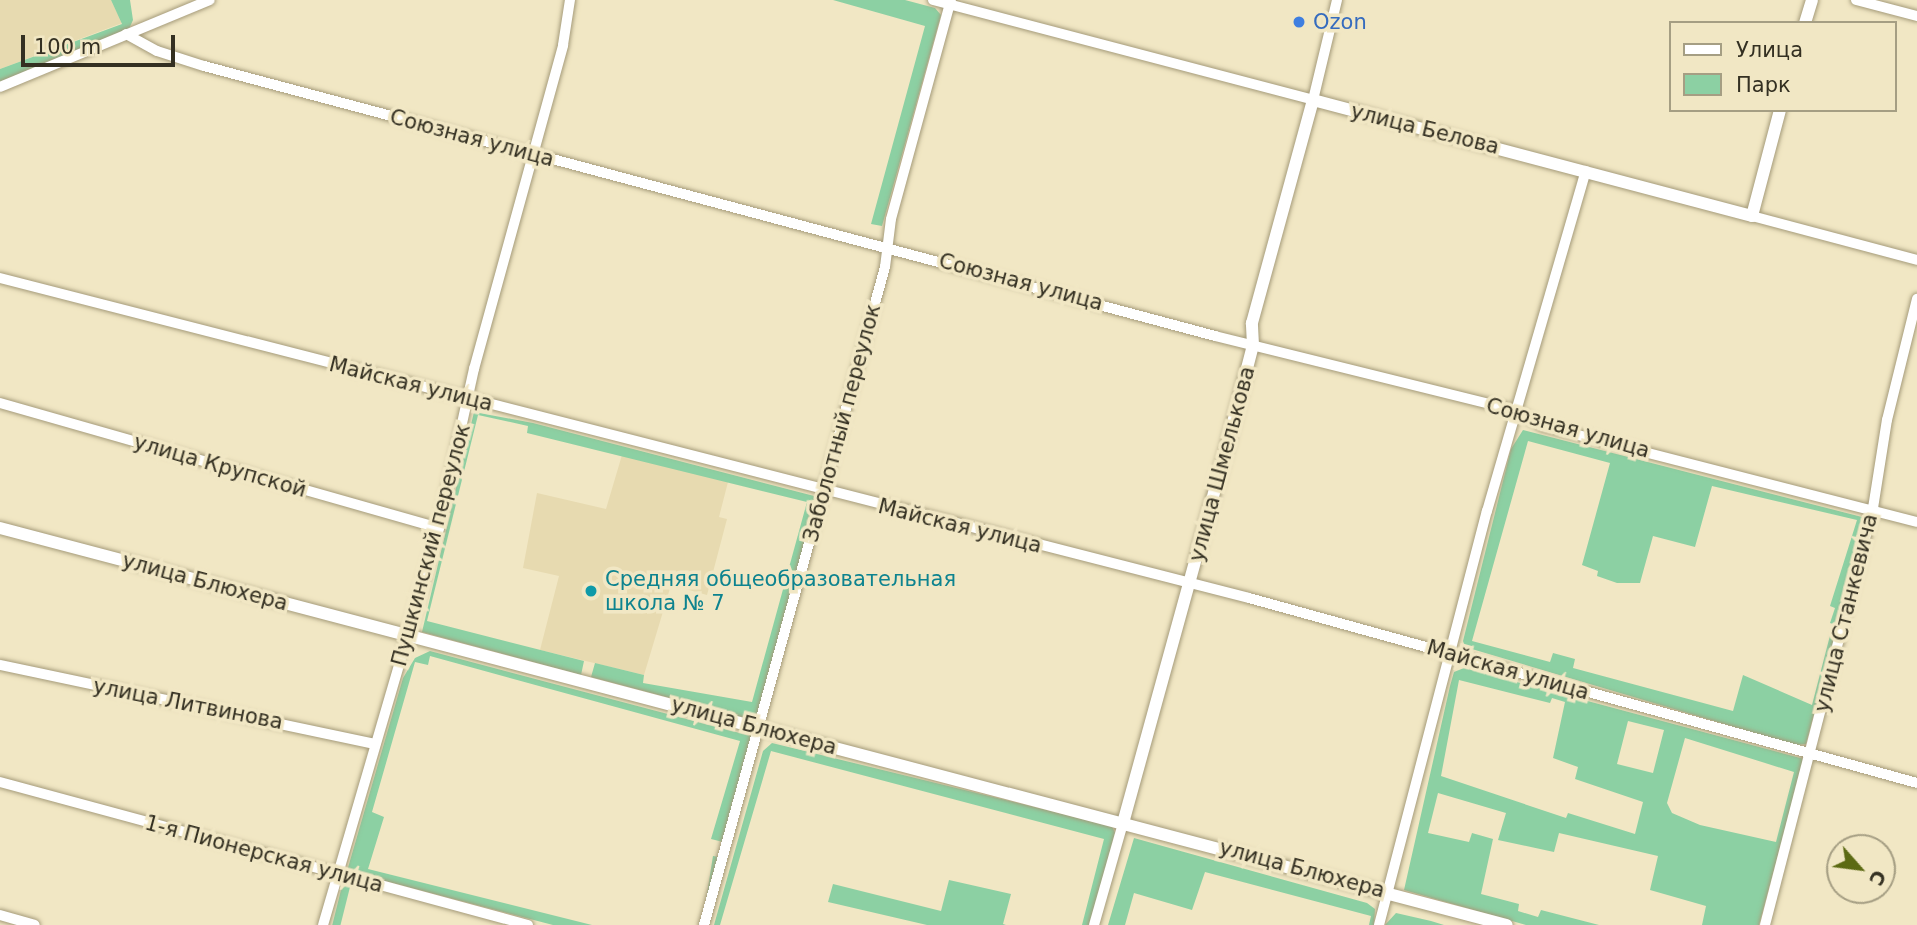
<!DOCTYPE html>
<meta charset="utf-8">
<style>
body{margin:0}
#map{position:relative;width:1917px;height:925px;overflow:hidden;background:#f1e7c4;font-family:"DejaVu Sans",sans-serif}
div>[style]{position:absolute}
[style*='--x']{left:calc(var(--x)*1px);top:calc(var(--y)*1px);width:calc(var(--w)*1px);rotate:calc(var(--a)*1deg)}
.built>*{inset:0;background:#e7dab0}
.green>*{inset:0;background:#8cd0a3;transform-origin:0 0}
.roads{filter:drop-shadow(0 0 2px #a59b7a) drop-shadow(0 0 2px #a59b7a)}
.minor>*{height:10px;margin:-5px;padding:0 5px;transform-origin:5px;border-radius:5px;background:#fff}
.tertiary>*{height:12px;margin:-6px;padding:0 6px;transform-origin:6px;border-radius:6px;background:#fff}
.dots>*{width:19px;height:19px;translate:-50% -50%;box-sizing:border-box;border:4px solid #f1e7c4;border-radius:50%}
span{translate:-50% -50%;white-space:nowrap;text-align:center;line-height:1.15;-webkit-text-stroke:7px #f1e7c4;paint-order:stroke}
.shop-label{font-size:21px;color:#366cbe}
.left{translate:0 -50%;text-align:left}
.street-label{font-size:21px;color:#343022}
.culture-label{font-size:21px;color:#0d838f}
.legend{position:absolute;left:1669px;top:21px;width:228px;height:91px;box-sizing:border-box;background:#f1e7c4;border:2px solid #a59e83;margin:0;padding:9px 12px;list-style:none;font-size:21px;color:#343022}
.legend li{display:flex;align-items:center;gap:14px;height:35px}
.legend b{width:35px;border:2px solid #a59e83}
.north{position:absolute;left:1826px;top:834px;width:70px;height:70px;box-sizing:border-box;background:#f1e7c4;border:2px solid #a59e83;border-radius:50%;rotate:118deg;font-size:19px;font-weight:700;line-height:28px;text-align:center;color:#343022}
.north::after{content:'';display:block;margin:auto;width:24px;height:32px;background:#5c6a13;clip-path:polygon(50% 0,100% 100%,50% 72%,0 100%)}
.scale{position:absolute;left:21px;top:35px;width:154px;height:32px;box-sizing:border-box;border:4px solid #343022;border-top:0;padding-left:9px;font-size:21px;line-height:24px;white-space:nowrap;color:#343022;-webkit-text-stroke:5px #f1e7c4;paint-order:stroke}
</style>
<div id="map">
<div class="built">
<div style="clip-path:polygon(0 0,111px 0,122px 23px,0 69px)"></div>
<div style="clip-path:polygon(622px 455px,728px 482px,719px 517px,727px 519px,707px 595px,671px 585px,644px 675px,540px 650px,559px 576px,523px 568px,537px 493px,606px 509px)"></div>
</div>
<div class="green">
<div style="clip-path:polygon(111px 0,130px 0,133px 20px,129px 29px,0 82px,0 69px,122px 24px)"></div>
<div style="clip-path:polygon(833px 0,905px 0,935px 8px,941px 15px,882px 226px,871px 224px,925px 26px)"></div>
<div style="clip-path:polygon(474px 412px,533px 423px,818px 497px,757px 721px,591px 677px,595px 663px,644px 675px,643px 683px,752px 702px,807px 502px,527px 433px,528px 426px,478px 415px,427px 621px,584px 661px,581px 675px,422px 632px)"></div>
<div style="clip-path:polygon(evenodd,1523px 430px,1862px 517px,1864px 526px,1806px 744px,1795px 745px,1465px 647px,1463px 641px,1511px 449px,1523px 430px,1528px 441px,1610px 463px,1582px 565px,1598px 571px,1597px 576px,1617px 583px,1640px 583px,1653px 536px,1695px 547px,1712px 486px,1857px 520px,1830px 606px,1835px 608px,1830px 623px,1833px 624px,1812px 705px,1743px 675px,1733px 711px,1573px 668px,1575px 659px,1553px 653px,1550px 662px,1472px 641px,1528px 441px)"></div>
<div style="clip-path:polygon(430px 651px,751px 736px,723px 842px,711px 839px,740px 741px,430px 656px,428px 665px,415px 662px,372px 812px,384px 817px,368px 869px,592px 925px,553px 925px,347px 871px,403px 678px,415px 658px)"></div>
<div style="clip-path:polygon(evenodd,1464px 668px,1804px 759px,1759px 925px,1702px 925px,1706px 906px,1650px 890px,1658px 856px,1559px 833px,1554px 852px,1498px 840px,1506px 813px,1438px 793px,1428px 833px,1469px 842px,1472px 833px,1493px 839px,1481px 894px,1519px 904px,1518px 911px,1538px 917px,1541px 910px,1599px 925px,1526px 925px,1404px 890px,1450px 686px,1454px 672px,1464px 668px,1459px 680px,1550px 703px,1552px 698px,1565px 702px,1553px 758px,1578px 767px,1575px 779px,1643px 802px,1635px 834px,1568px 813px,1566px 818px,1441px 776px,1459px 680px,1464px 668px,1628px 721px,1664px 730px,1653px 773px,1617px 764px,1628px 721px,1464px 668px,1685px 738px,1794px 772px,1776px 842px,1700px 825px,1672px 813px,1667px 803px,1685px 738px)"></div>
<div style="clip-path:polygon(772px 743px,1112px 826px,1115px 833px,1090px 925px,1082px 925px,1104px 839px,771px 751px,720px 925px,714px 925px,763px 751px)"></div>
<div style="clip-path:polygon(1134px 838px,1367px 903px,1375px 909px,1374px 925px,1369px 925px,1371px 916px,1205px 872px,1192px 910px,1134px 893px,1125px 925px,1108px 925px)"></div>
<div style="left:713px;top:856px;width:6px;height:72px;rotate:9deg"></div>
<div style="clip-path:polygon(949px 880px,1011px 894px,1003px 924px,1006px 925px,927px 925px,828px 902px,833px 884px,941px 911px)"></div>
<div style="left:343px;top:882px;width:8px;height:45px;rotate:14deg"></div>
<div style="clip-path:polygon(1396px 913px,1431px 921px,1444px 925px,1385px 925px)"></div>
</div>
<div class="roads">
<div class="minor">
<div style="--x:933;--y:0;--w:393;--a:14.7"></div>
<div style="--x:1313;--y:100;--w:103;--a:-76.5"></div>
<div style="--x:1856;--y:0;--w:63;--a:14.7"></div>
<div style="--x:126;--y:34;--w:35;--a:29"></div>
<div style="--x:157;--y:51;--w:49;--a:17.7"></div>
<div style="--x:204;--y:66;--w:1046;--a:14.95"></div>
<div style="--x:1215;--y:336;--w:309;--a:13.9"></div>
<div style="--x:1515;--y:410;--w:32;--a:30"></div>
<div style="--x:1543;--y:426;--w:386;--a:14.4"></div>
<div style="--x:0;--y:87;--w:227;--a:-22.5"></div>
<div style="--x:1752;--y:216;--w:171;--a:14.9"></div>
<div style="--x:0;--y:278;--w:1289;--a:14.37"></div>
<div style="--x:1249;--y:598;--w:693;--a:15.48"></div>
<div style="--x:0;--y:403;--w:456;--a:15.9"></div>
<div style="--x:0;--y:665;--w:383;--a:11.9"></div>
<div style="--x:0;--y:782;--w:547;--a:15.15"></div>
<div style="--x:0;--y:915;--w:36;--a:16"></div>
<div style="--x:323;--y:925;--w:414;--a:-73.7"></div>
<div style="--x:439;--y:528;--w:163;--a:-77.6"></div>
<div style="--x:474;--y:369;--w:336;--a:-74.6"></div>
<div style="--x:563;--y:45;--w:46;--a:-81.2"></div>
<div style="--x:704;--y:925;--w:682;--a:-74.62"></div>
<div style="--x:885;--y:267;--w:48;--a:-82.9"></div>
<div style="--x:891;--y:219;--w:227;--a:-74.7"></div>
<div style="--x:1094;--y:925;--w:106;--a:-74.1"></div>
<div style="--x:1379;--y:925;--w:428;--a:-75.4"></div>
<div style="--x:1487;--y:511;--w:354;--a:-73.8"></div>
<div style="--x:1765;--y:925;--w:431;--a:-75.5"></div>
<div style="--x:1873;--y:508;--w:89;--a:-81"></div>
<div style="--x:1887;--y:420;--w:125;--a:-76.1"></div>
</div>
<div class="tertiary">
<div style="--x:1805;--y:23;--w:24;--a:-73"></div>
<div style="--x:0;--y:528;--w:1558;--a:14.76"></div>
<div style="--x:1123;--y:823;--w:399;--a:-74.6"></div>
<div style="--x:1229;--y:438;--w:96;--a:-75.5"></div>
<div style="--x:1253;--y:345;--w:22;--a:-93"></div>
<div style="--x:1252;--y:323;--w:231;--a:-74.7"></div>
<div style="--x:1313;--y:100;--w:454;--a:14.8"></div>
<div style="--x:1752;--y:216;--w:110;--a:-75.2"></div>
</div>
</div>
<div class="dots">
<div style="left:1299px;top:22px;background:#3f7fe0"></div>
<div style="left:591px;top:591px;background:#0f9aa8"></div>
</div>
<div class="shop-label">
<span class="left" style="left:1313px;top:22px">Ozon</span>
</div>
<div class="street-label">
<span style="left:1425px;top:129px;rotate:14deg">улица Белова</span>
<span style="left:472px;top:138px;rotate:15deg">Союзная улица</span>
<span style="left:1021px;top:282px;rotate:15deg">Союзная улица</span>
<span style="left:411px;top:384px;rotate:14deg">Майская улица</span>
<span style="left:842px;top:423px;rotate:-75deg">Заболотный переулок</span>
<span style="left:1568px;top:428px;rotate:16deg">Союзная улица</span>
<span style="left:1222px;top:464px;rotate:-75deg">улица Шмелькова</span>
<span style="left:220px;top:466px;rotate:16deg">улица Крупской</span>
<span style="left:960px;top:526px;rotate:14deg">Майская улица</span>
<span style="left:431px;top:545px;rotate:-75deg">Пушкинский переулок</span>
<span style="left:205px;top:582px;rotate:15deg">улица Блюхера</span>
<span style="left:1846px;top:613px;rotate:-76deg">улица Станкевича</span>
<span style="left:1508px;top:670px;rotate:16deg">Майская улица</span>
<span style="left:188px;top:704px;rotate:11deg">улица Литвинова</span>
<span style="left:754px;top:726px;rotate:15deg">улица Блюхера</span>
<span style="left:264px;top:854px;rotate:15deg">1-я Пионерская улица</span>
<span style="left:1302px;top:869px;rotate:15deg">улица Блюхера</span>
</div>
<div class="culture-label">
<span class="left" style="left:605px;top:591px">Средняя общеобразовательная<br>школа № 7</span>
</div>
<ul class="legend">
<li><b style="height:9px;background:#fff"></b>Улица</li>
<li><b style="height:19px;background:#8cd0a3"></b>Парк</li>
</ul>
<div class="north">С</div>
<div class="scale">100 m</div>
</div>
